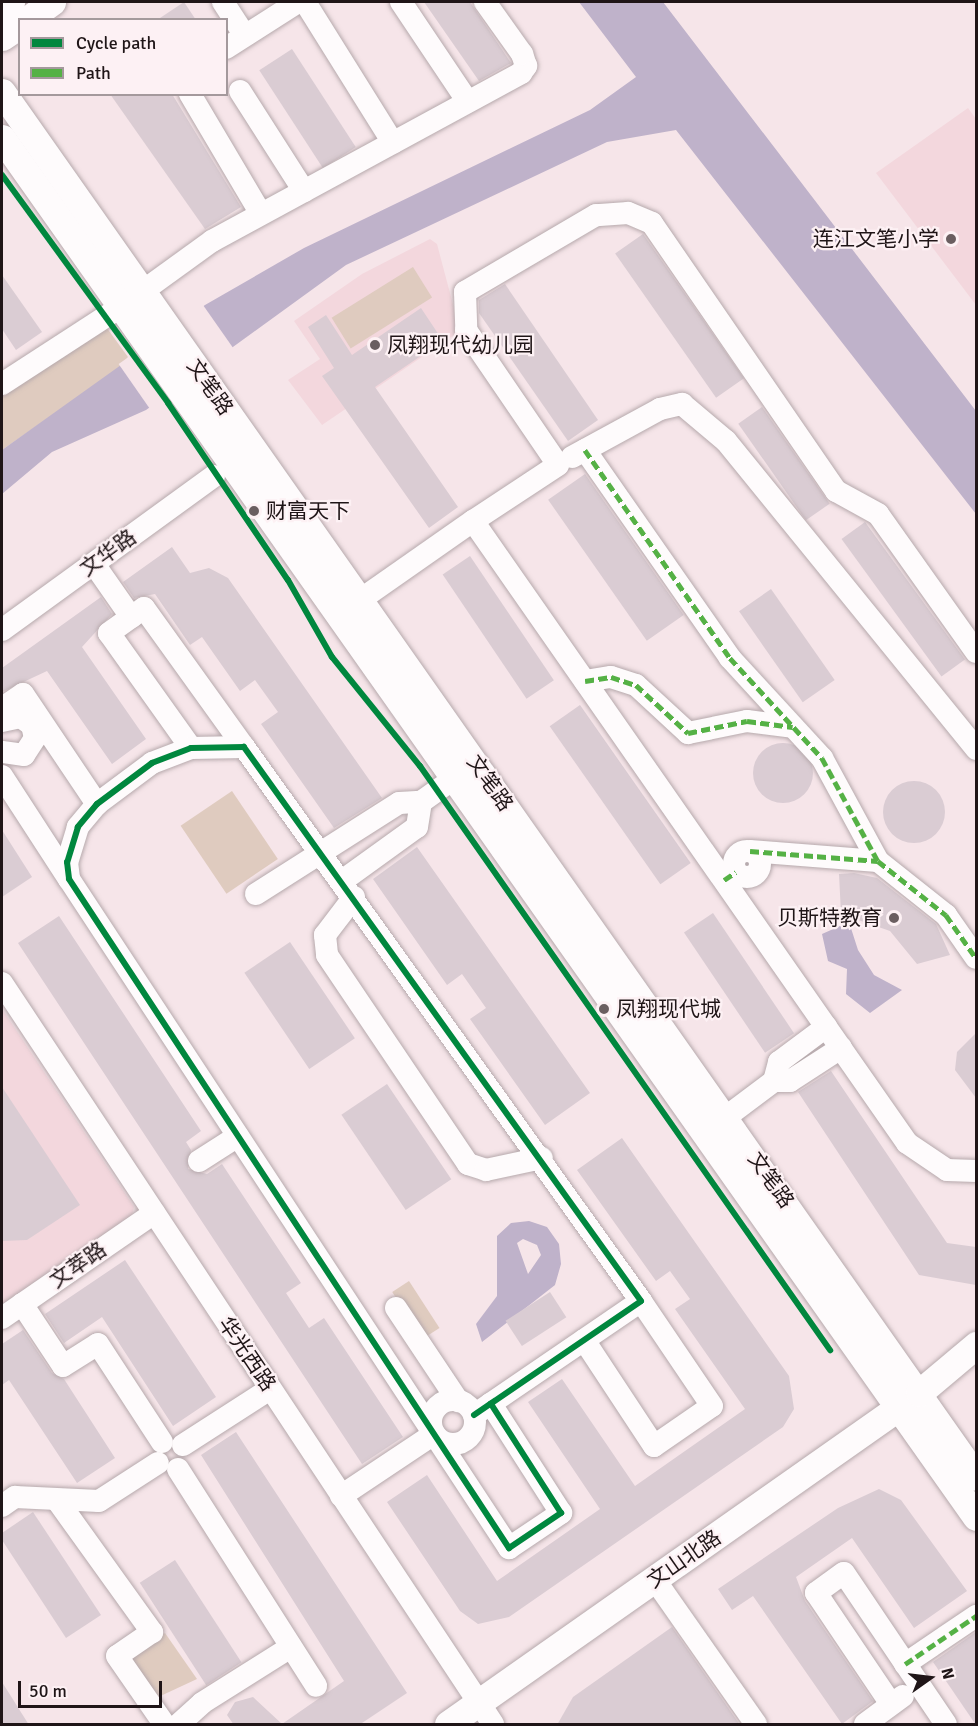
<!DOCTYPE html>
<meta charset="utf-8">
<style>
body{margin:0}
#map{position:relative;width:978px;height:1726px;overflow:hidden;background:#f6e5e9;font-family:Signika,"Noto Sans SC",sans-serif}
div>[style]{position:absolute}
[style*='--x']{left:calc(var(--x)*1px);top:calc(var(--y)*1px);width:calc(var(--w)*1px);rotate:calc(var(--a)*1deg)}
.built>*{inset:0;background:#f3d7dd}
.green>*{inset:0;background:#dfcbbf;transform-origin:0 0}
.water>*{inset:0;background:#bfb2ca}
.pier>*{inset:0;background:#f6e5e9;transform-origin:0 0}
.building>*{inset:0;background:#daccd3;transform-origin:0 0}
.round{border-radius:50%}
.roads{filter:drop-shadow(0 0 2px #b6a9ac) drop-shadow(0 0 2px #b6a9ac)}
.minor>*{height:22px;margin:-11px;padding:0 11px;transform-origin:11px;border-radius:11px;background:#fefbfc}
.minor>.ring{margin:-11px;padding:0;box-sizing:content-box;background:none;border:22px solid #fefbfc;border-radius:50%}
.major>*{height:27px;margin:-13.5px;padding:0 13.5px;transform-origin:13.5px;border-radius:13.5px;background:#fefbfc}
.quiet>*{height:4.5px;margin-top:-2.25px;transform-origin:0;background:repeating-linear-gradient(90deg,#55b145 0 9px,transparent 0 13.5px)}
.cycleway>*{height:6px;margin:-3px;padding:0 3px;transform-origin:3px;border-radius:3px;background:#00873e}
.dots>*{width:16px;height:16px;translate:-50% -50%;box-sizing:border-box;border:3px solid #fdf1f4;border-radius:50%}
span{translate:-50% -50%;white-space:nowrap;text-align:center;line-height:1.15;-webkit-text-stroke:4.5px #fdf1f4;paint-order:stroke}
.poi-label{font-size:21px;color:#1f1517}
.right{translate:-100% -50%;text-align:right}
.left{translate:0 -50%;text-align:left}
.street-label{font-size:21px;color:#1f1517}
.frame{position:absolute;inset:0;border:3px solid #1f1517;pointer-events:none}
.legend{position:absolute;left:18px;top:18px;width:210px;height:78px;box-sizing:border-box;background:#fdf1f4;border:2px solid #a4999c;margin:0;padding:8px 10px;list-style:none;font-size:18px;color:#1f1517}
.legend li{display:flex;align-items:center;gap:12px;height:30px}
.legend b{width:30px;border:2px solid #a4999c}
.north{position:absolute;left:900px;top:1648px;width:60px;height:60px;-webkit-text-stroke:4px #fdf1f4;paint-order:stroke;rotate:76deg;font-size:16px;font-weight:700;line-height:24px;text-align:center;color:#1f1517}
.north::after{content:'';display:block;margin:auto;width:21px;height:27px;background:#1f1517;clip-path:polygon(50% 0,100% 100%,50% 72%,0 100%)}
.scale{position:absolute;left:18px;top:1681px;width:144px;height:27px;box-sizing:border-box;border:3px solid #1f1517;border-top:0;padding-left:8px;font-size:18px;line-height:21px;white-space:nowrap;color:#1f1517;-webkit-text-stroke:4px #fdf1f4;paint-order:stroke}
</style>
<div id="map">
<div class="built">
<div style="clip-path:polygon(968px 108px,976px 119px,976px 305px,876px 173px)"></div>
<div style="clip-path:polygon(430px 239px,437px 244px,460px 331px,322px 425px,288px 380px,320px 359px,294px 321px,362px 274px)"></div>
<div style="clip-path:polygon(2px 1009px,134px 1207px,132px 1215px,2px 1305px)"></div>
</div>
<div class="green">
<div style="left:413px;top:267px;width:36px;height:96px;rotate:58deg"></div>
<div style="clip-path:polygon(104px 324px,128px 357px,120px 368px,2px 450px,2px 389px)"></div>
<div style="left:232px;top:791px;width:82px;height:62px;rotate:56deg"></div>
<div style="left:409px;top:1281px;width:56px;height:20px;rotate:57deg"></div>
<div style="clip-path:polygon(165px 1633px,197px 1679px,154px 1699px,128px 1659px)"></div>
</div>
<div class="water">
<div style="clip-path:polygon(579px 2px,663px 2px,976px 411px,976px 514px,676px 130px,607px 142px,346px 265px,146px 410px,52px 452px,2px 494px,2px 450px,205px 305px,304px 248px,590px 110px,636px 77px)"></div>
<div style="clip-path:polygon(849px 922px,858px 950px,874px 975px,902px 990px,870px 1013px,846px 994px,847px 969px,828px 961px,822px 934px)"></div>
<div style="clip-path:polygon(evenodd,529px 1221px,547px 1227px,559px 1244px,561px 1264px,555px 1285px,482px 1342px,476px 1324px,497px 1296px,497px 1236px,511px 1223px,529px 1221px,523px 1239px,537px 1245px,541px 1255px,528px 1274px,517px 1243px,523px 1239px)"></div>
</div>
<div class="pier">
<div style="left:203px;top:305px;width:55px;height:103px;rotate:55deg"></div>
</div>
<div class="building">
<div style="clip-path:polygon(184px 2px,196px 20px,157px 20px)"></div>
<div style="clip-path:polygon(424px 2px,470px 2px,511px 63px,479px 81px)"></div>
<div style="left:292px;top:49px;width:117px;height:39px;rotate:57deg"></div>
<div style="clip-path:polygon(110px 94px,172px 94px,241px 207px,205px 229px)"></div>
<div style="left:643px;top:234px;width:176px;height:34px;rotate:55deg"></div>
<div style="clip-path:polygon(2px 275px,42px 332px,16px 350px,2px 329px)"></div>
<div style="clip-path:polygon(505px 284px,598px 420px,568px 441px,479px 313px,479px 300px)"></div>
<div style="clip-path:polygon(421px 308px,443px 341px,375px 387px,458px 507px,429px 528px,322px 376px,334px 368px,308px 327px,326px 315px,352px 355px)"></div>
<div style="left:762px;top:407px;width:118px;height:29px;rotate:55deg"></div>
<div style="left:585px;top:474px;width:172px;height:45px;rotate:55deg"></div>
<div style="left:865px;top:522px;width:170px;height:29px;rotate:54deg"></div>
<div style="clip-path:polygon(172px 547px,190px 573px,209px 568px,228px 578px,382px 798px,334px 828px,261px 724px,278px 712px,255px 680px,240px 691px,202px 637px,190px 645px,155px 594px,134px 598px,123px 582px)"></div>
<div style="left:470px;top:556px;width:150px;height:33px;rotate:56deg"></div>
<div style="left:771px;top:589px;width:111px;height:39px;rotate:55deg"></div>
<div style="clip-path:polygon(101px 597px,112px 614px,82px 647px,146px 739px,112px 764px,47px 671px,2px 692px,2px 668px)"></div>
<div style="left:580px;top:705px;width:193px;height:37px;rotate:55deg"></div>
<div class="round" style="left:753px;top:743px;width:60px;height:60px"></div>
<div class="round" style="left:883px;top:781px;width:62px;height:62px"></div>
<div style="clip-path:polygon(2px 830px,32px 877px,2px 897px)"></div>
<div style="clip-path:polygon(417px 847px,590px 1093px,545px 1125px,470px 1019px,486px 1008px,462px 974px,447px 985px,373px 879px)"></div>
<div class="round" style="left:738px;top:860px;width:16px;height:16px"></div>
<div style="clip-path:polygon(854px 873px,877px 878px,936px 924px,950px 955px,917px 964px,890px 931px,841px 914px,839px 874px)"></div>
<div style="left:713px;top:913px;width:145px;height:35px;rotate:56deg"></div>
<div style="clip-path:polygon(59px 916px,201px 1131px,186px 1142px,191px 1150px,188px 1169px,207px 1174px,222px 1164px,301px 1283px,286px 1293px,309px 1328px,324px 1318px,403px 1437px,362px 1464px,18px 943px)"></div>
<div style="left:290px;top:942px;width:116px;height:55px;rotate:56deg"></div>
<div style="clip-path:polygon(976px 1033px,976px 1098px,955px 1070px,957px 1052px)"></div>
<div style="clip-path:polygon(831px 1071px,947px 1243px,976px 1247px,976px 1285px,919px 1275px,798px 1092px)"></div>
<div style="left:387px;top:1084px;width:115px;height:55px;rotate:56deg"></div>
<div style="clip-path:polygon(2px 1087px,80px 1205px,27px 1240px,2px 1241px)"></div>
<div style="clip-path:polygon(622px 1138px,789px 1376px,794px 1409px,783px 1427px,509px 1617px,478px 1624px,460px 1611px,387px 1502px,427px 1475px,497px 1581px,600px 1509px,528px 1402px,562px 1379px,635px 1486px,745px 1409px,675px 1309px,690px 1299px,670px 1271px,656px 1281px,577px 1170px)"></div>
<div style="clip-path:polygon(125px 1260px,216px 1397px,173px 1426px,102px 1317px,64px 1343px,45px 1314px)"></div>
<div style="left:550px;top:1292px;width:30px;height:53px;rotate:57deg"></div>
<div style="clip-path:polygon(23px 1330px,52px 1373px,64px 1379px,115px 1458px,77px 1483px,9px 1380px,2px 1385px,2px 1344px)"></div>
<div style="clip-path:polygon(236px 1432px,407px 1693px,359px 1725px,234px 1725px,227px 1715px,235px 1702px,253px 1697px,282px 1724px,344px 1681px,201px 1455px)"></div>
<div style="clip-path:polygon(879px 1489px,901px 1500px,967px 1591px,914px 1628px,852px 1538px,796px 1577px,805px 1601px,873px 1701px,842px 1724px,753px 1596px,732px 1610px,718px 1589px,838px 1508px)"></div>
<div style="clip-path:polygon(33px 1512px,101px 1615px,66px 1638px,2px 1540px,2px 1533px)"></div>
<div style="left:175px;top:1560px;width:122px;height:42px;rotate:57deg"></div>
<div style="clip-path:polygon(672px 1627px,740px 1725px,557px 1725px,573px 1697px)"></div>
<div style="clip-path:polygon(976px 1632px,976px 1725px,933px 1662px)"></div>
<div style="clip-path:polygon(2px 1682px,29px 1725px,2px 1725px)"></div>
</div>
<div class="roads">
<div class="minor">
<div style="--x:223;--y:2;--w:38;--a:57"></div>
<div style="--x:305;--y:2;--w:166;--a:58"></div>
<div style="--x:401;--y:2;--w:120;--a:56.2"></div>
<div style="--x:226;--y:48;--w:85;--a:-32.6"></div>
<div style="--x:240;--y:91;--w:119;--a:57.4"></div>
<div style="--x:190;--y:94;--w:139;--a:59.4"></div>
<div style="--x:143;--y:291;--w:85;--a:-35.9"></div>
<div style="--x:212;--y:241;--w:352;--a:-28.5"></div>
<div style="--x:521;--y:73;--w:9;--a:-54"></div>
<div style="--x:526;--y:66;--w:13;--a:-108"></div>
<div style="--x:522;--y:54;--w:64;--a:-125.4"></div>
<div style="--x:2;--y:384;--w:143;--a:-33"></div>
<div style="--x:585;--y:450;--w:254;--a:55.1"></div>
<div style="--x:730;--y:658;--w:136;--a:47.4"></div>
<div style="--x:822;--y:758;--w:117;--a:61.5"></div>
<div style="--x:878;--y:861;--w:87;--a:38.5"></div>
<div style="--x:946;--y:915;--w:52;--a:55.1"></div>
<div style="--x:572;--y:457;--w:100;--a:-28.6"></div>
<div style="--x:660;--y:409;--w:23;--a:-13"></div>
<div style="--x:682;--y:404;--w:57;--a:40.1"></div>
<div style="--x:726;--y:441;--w:397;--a:50.9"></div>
<div style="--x:94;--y:564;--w:65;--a:55.1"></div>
<div style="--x:360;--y:600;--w:138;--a:-35"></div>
<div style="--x:2;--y:630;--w:262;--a:-36"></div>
<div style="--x:976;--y:652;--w:169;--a:-125.4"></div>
<div style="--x:878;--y:514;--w:48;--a:-151.3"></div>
<div style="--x:836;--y:491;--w:325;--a:-124.5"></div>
<div style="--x:652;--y:223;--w:26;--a:-157"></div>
<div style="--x:628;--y:213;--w:32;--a:176"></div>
<div style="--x:596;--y:215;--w:152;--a:149.6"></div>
<div style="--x:465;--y:292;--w:38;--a:88"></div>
<div style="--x:466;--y:330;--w:163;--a:55.7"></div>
<div style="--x:558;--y:465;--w:102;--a:146.6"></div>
<div style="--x:473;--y:521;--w:758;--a:55.09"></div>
<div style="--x:907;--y:1143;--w:48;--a:34"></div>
<div style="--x:947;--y:1170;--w:29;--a:2"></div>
<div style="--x:585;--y:681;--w:26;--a:-9"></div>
<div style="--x:611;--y:677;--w:26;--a:18"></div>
<div style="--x:636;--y:685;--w:71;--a:42.7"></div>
<div style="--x:688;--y:733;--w:60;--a:-11.5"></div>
<div style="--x:747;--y:721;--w:46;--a:7.4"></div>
<div style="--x:2;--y:708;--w:25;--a:-34"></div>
<div style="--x:23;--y:694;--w:133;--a:56.1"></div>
<div style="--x:2;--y:721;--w:19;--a:-12"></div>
<div style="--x:21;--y:717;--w:14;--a:36"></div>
<div style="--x:32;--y:725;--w:13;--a:77"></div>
<div style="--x:35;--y:738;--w:20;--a:123"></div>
<div style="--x:24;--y:755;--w:22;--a:-172"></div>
<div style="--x:191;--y:748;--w:141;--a:-125.5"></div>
<div style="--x:109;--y:633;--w:43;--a:-35.5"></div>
<div style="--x:144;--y:608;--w:171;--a:54.3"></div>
<div style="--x:2;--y:776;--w:123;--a:57"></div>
<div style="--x:750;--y:851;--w:128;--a:4.5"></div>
<div class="ring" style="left:734px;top:851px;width:4px;height:4px"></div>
<div style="--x:342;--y:881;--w:92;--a:-35.8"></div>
<div style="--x:417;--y:827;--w:25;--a:-81"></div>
<div style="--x:256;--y:894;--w:169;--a:-32.5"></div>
<div style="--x:399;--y:803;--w:22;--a:-3"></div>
<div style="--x:421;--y:802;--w:43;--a:-35.5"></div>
<div style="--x:354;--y:897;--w:48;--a:127.3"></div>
<div style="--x:325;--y:935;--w:20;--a:84"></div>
<div style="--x:327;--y:955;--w:252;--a:56"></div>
<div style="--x:468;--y:1164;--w:19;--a:18"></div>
<div style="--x:486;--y:1170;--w:57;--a:-12.1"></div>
<div style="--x:2;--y:983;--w:889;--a:56.47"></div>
<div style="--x:774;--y:1081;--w:20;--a:-75"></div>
<div style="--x:779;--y:1062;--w:59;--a:-36.7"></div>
<div style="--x:726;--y:1117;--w:60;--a:-36.9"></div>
<div style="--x:774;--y:1081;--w:16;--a:0"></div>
<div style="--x:790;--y:1081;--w:61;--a:-32.9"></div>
<div style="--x:199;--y:1161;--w:46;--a:-32.7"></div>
<div style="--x:22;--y:1304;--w:74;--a:56.5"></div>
<div style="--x:63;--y:1366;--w:41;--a:-32.2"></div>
<div style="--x:98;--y:1344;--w:117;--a:56.9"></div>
<div style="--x:396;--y:1308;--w:112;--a:56.3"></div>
<div style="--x:2;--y:1318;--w:185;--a:-34.6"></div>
<div style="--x:584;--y:1340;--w:127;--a:56.6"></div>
<div style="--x:654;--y:1446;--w:70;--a:-34.6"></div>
<div style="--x:712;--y:1406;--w:127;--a:-124.1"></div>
<div class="ring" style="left:431px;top:1400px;width:22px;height:22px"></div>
<div style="--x:474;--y:1415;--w:202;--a:-34.3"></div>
<div style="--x:641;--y:1301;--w:682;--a:-125.63"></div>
<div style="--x:244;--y:747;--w:53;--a:178.9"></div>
<div style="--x:191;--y:748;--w:42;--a:159"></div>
<div style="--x:152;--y:763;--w:69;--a:143.3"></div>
<div style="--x:97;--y:804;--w:30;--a:130"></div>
<div style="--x:78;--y:827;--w:37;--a:107"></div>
<div style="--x:67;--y:862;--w:17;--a:83"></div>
<div style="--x:69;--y:879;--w:801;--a:56.67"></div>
<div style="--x:509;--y:1548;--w:63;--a:-33.9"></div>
<div style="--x:561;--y:1513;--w:130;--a:-122.7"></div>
<div style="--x:183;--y:1445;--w:103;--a:-32.8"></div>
<div style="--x:178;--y:1469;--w:257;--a:57.5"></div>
<div style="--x:341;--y:1496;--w:112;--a:-33.7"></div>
<div style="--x:57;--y:1500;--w:163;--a:54.3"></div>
<div style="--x:152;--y:1632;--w:42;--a:145.6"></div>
<div style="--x:117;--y:1656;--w:83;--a:55.3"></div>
<div style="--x:2;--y:1506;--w:16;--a:-35"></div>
<div style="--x:15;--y:1497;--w:84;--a:2.7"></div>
<div style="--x:99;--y:1501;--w:70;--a:-32.8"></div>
<div style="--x:655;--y:1580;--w:176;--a:55"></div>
<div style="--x:905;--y:1664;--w:86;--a:-34.1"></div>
<div style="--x:891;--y:1704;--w:134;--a:-124"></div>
<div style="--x:816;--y:1593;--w:34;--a:-36"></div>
<div style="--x:844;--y:1573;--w:182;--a:56"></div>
<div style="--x:179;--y:1724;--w:31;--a:-42"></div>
<div style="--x:202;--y:1703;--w:105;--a:-32.2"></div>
<div style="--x:865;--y:1724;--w:47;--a:-36.4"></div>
</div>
<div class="major">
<div style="--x:2;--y:8;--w:11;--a:-34"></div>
<div style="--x:27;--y:20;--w:31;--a:-36"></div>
<div style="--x:2;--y:37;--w:22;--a:-34"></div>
<div style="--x:2;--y:92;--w:1693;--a:54.88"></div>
<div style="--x:2;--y:138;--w:1688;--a:54.77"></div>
<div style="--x:448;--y:1724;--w:576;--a:-35.1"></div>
<div style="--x:919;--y:1393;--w:75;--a:-40.1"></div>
</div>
</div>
<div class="quiet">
<div style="--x:585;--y:450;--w:254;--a:55.1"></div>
<div style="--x:730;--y:658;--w:136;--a:47.4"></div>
<div style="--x:822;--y:758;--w:117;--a:61.5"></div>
<div style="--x:878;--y:861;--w:87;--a:38.5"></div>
<div style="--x:946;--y:915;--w:52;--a:55.1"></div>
<div style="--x:585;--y:681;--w:26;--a:-9"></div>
<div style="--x:611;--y:677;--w:26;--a:18"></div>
<div style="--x:636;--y:685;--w:71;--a:42.7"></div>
<div style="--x:688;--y:733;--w:60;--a:-11.5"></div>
<div style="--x:747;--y:721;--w:46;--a:7.4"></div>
<div style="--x:750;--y:851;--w:128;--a:4.5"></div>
<div style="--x:724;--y:880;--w:14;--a:-34"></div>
<div style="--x:905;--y:1664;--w:86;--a:-34.1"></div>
</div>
<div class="cycleway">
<div style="--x:2;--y:175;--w:282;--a:53.9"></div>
<div style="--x:168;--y:403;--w:214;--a:55.9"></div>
<div style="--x:288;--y:580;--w:89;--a:60.3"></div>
<div style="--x:332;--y:657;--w:140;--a:51.1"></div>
<div style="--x:420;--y:766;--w:714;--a:54.93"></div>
<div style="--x:474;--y:1415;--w:202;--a:-34.3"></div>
<div style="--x:641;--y:1301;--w:682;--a:-125.63"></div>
<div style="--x:244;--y:747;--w:53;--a:178.9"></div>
<div style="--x:191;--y:748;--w:42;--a:159"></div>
<div style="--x:152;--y:763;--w:69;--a:143.3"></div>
<div style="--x:97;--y:804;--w:30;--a:130"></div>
<div style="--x:78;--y:827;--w:37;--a:107"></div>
<div style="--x:67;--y:862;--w:17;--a:83"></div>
<div style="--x:69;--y:879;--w:801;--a:56.67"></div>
<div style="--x:509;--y:1548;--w:63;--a:-33.9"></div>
<div style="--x:561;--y:1513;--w:130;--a:-122.7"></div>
</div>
<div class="dots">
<div style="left:951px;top:239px;background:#6a5e60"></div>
<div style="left:375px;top:345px;background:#6a5e60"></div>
<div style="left:254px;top:511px;background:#6a5e60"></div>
<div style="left:894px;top:918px;background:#6a5e60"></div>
<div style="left:604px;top:1009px;background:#6a5e60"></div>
</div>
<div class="poi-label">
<span class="right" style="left:939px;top:239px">连江文笔小学</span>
<span class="left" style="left:387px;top:345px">凤翔现代幼儿园</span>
<span class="left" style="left:266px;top:511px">财富天下</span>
<span class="right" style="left:882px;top:918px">贝斯特教育</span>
<span class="left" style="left:616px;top:1009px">凤翔现代城</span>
</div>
<div class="street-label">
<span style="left:210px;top:387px;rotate:55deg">文笔路</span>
<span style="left:108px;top:553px;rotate:-36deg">文华路</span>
<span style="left:490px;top:783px;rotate:55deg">文笔路</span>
<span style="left:771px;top:1180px;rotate:55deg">文笔路</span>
<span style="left:78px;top:1265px;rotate:-35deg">文萃路</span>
<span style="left:247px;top:1354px;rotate:56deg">华光西路</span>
<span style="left:684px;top:1559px;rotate:-35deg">文山北路</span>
</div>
<div class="frame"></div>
<ul class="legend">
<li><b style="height:8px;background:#00873e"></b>Cycle path</li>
<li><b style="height:8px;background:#55b145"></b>Path</li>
</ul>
<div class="north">N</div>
<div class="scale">50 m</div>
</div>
